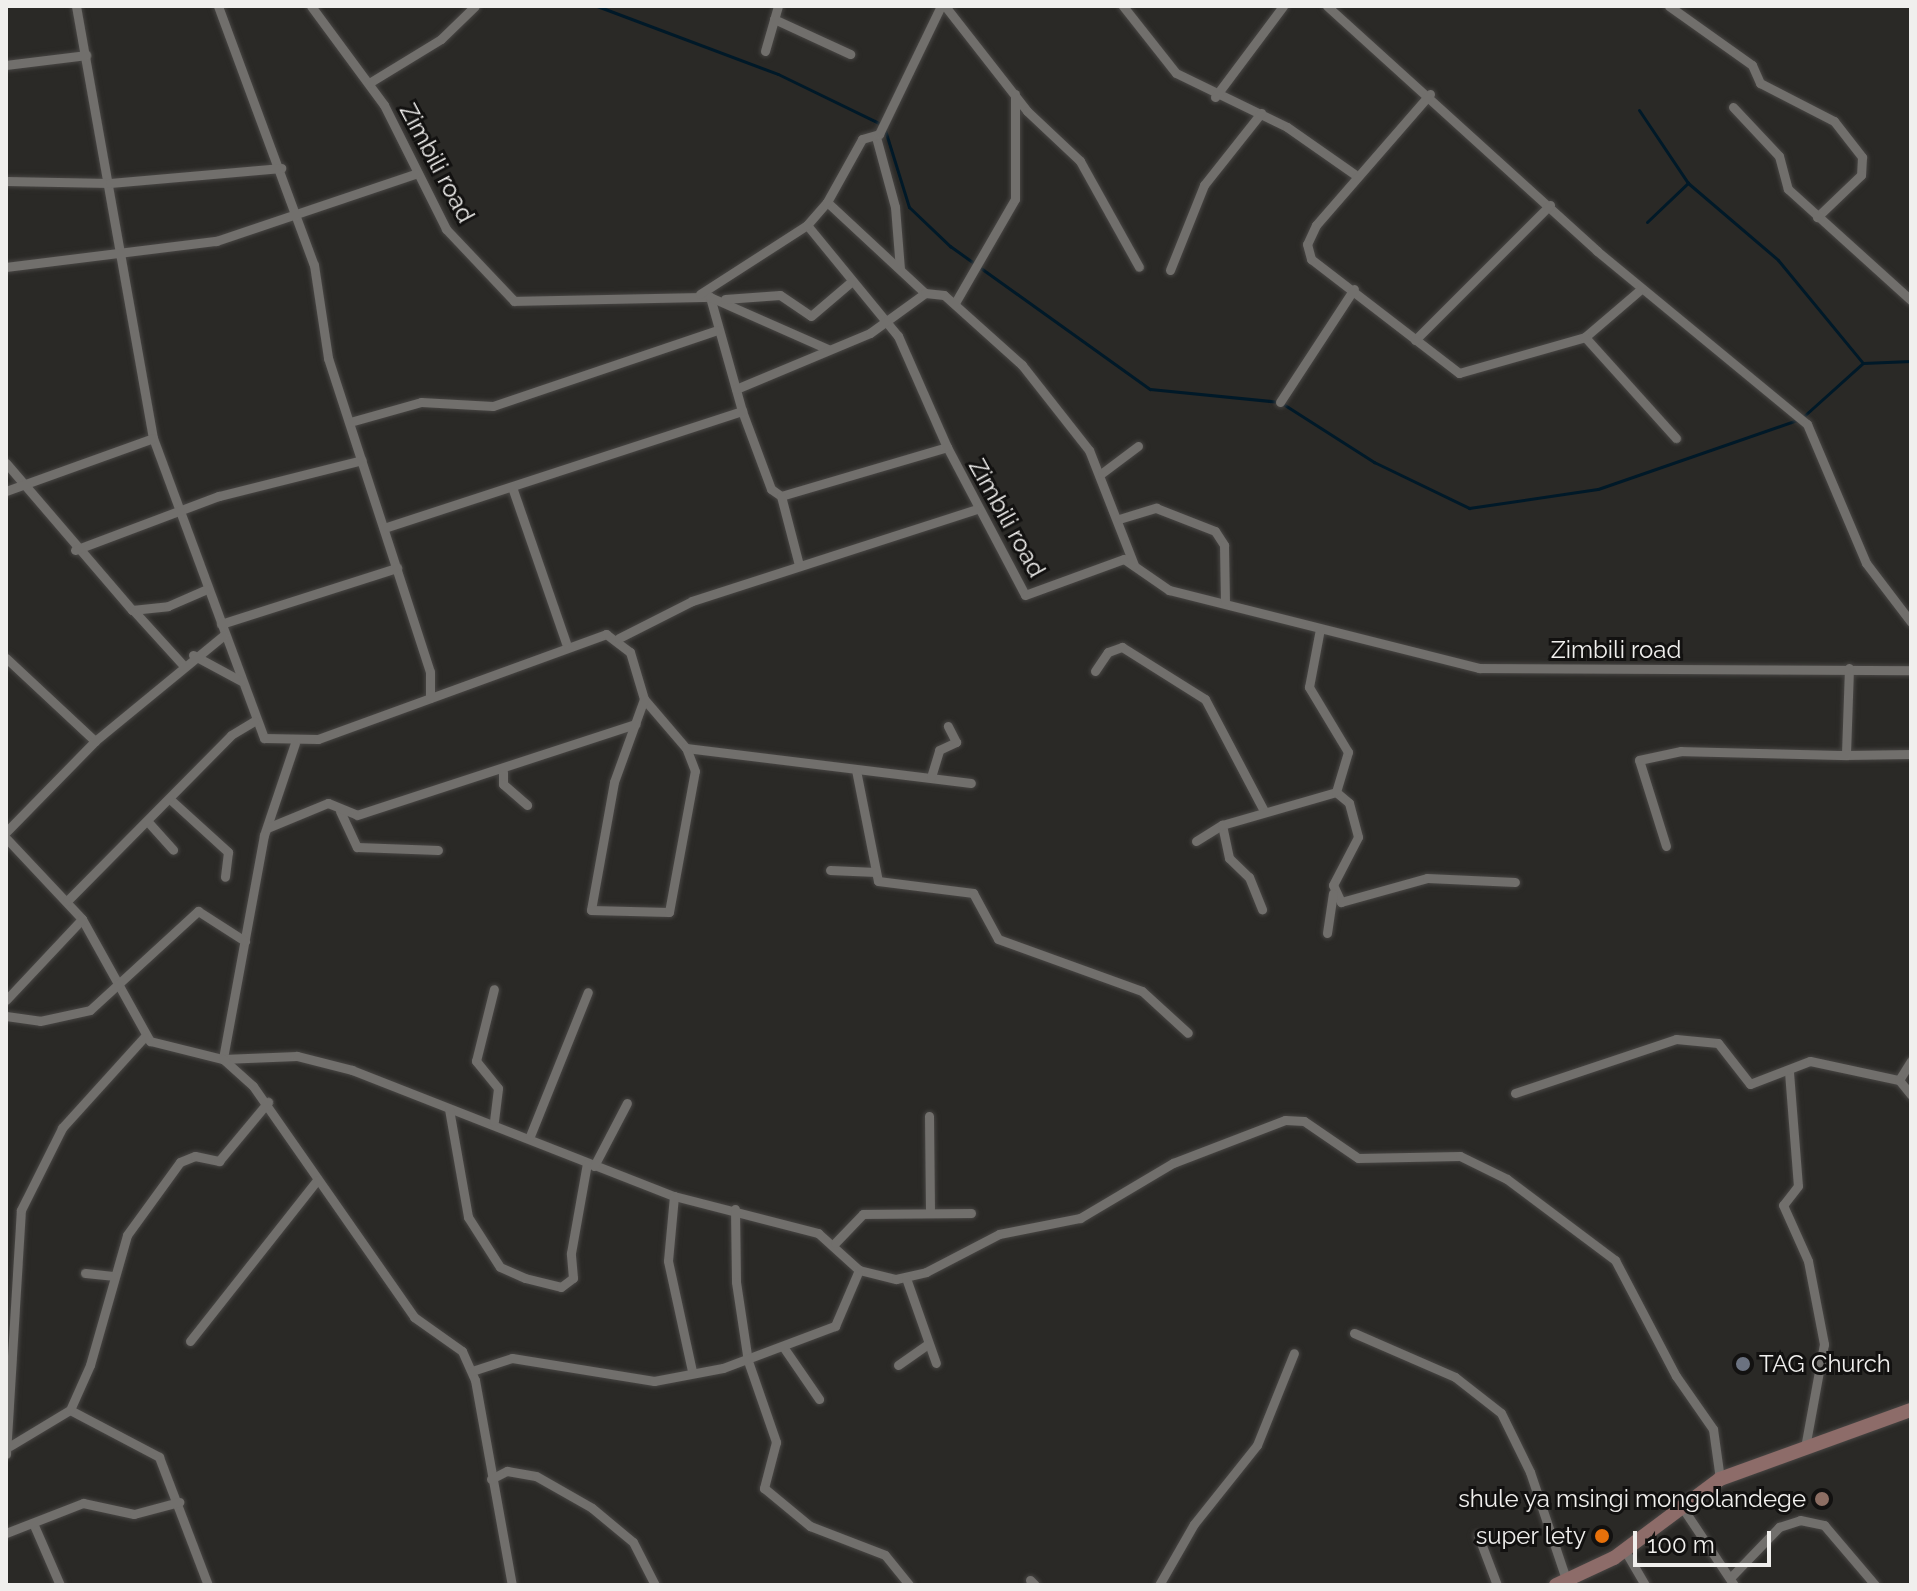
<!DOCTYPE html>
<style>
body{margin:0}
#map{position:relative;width:1917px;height:1591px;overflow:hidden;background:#2a2926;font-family:Raleway,sans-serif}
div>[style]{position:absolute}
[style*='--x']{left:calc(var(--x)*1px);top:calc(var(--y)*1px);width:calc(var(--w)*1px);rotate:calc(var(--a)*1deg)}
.stream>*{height:3px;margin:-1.5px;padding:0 1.5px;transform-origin:1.5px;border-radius:1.5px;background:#001928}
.roads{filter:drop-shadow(0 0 2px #484644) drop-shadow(0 0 2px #484644)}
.street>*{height:9px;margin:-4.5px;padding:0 4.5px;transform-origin:4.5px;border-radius:4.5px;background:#716f6c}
.secondary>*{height:14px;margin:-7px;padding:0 7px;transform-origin:7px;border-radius:7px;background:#8d6c69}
.dots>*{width:22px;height:22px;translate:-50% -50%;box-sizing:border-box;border:4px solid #121110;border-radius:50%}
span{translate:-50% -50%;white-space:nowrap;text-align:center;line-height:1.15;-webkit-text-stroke:6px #121110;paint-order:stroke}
.street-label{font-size:24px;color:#f0efed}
.poi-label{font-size:24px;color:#f0efed}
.left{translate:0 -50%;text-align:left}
.right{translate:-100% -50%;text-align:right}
.frame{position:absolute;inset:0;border:8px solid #f0efed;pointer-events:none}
.scale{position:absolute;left:1633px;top:1531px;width:138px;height:36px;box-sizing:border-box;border:4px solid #f0efed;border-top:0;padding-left:10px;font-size:24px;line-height:28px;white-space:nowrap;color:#f0efed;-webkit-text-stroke:6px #121110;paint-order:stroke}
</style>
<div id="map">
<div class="stream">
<div style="--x:597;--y:6;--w:193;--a:20.6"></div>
<div style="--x:778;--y:74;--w:114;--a:25.9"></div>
<div style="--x:1639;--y:110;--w:88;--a:56.1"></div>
<div style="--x:1688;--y:183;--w:118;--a:40.5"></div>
<div style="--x:1778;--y:260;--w:132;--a:50.5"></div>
<div style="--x:885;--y:130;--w:81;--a:72.7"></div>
<div style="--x:909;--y:207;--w:57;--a:43.6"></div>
<div style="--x:950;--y:246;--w:246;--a:35.6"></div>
<div style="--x:1150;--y:389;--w:131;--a:5.7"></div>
<div style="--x:1280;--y:402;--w:112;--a:32.6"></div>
<div style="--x:1374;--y:462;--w:106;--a:25.8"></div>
<div style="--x:1469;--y:508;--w:130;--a:-8.4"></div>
<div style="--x:1598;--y:489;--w:211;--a:-19.1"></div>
<div style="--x:1647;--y:222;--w:57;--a:-43.6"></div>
<div style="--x:1804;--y:416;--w:79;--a:-41.9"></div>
<div style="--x:1863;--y:363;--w:48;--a:-2.4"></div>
</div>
<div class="roads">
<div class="street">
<div style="--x:76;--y:6;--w:439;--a:79.9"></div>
<div style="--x:153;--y:438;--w:320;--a:69.7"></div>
<div style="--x:264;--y:738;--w:54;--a:1.1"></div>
<div style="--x:318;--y:739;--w:307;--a:-20"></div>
<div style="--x:606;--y:634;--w:30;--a:37"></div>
<div style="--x:630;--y:652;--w:49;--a:73.4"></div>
<div style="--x:644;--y:699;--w:65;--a:49.4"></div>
<div style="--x:686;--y:748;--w:287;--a:7"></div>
<div style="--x:218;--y:6;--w:276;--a:69.7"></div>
<div style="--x:314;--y:265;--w:94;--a:81.4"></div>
<div style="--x:328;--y:358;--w:330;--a:72"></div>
<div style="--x:430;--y:672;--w:26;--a:90"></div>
<div style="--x:311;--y:6;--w:123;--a:53.6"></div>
<div style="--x:384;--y:105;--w:139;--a:63.4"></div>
<div style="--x:446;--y:229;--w:99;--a:46.6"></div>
<div style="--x:514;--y:301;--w:196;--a:-1.2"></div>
<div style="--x:710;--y:297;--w:118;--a:74.3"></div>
<div style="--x:742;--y:411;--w:83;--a:69.6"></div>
<div style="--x:771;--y:489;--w:12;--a:35"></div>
<div style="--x:781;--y:496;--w:173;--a:-16.4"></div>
<div style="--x:947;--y:447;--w:167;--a:62.2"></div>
<div style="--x:1025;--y:595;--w:105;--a:-20"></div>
<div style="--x:1124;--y:559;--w:55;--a:34.6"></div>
<div style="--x:1169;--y:590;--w:320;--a:14.1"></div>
<div style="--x:1479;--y:668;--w:432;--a:0.3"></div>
<div style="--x:945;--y:6;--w:133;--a:52"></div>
<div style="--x:1027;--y:111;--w:73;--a:43.3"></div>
<div style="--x:1080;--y:161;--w:121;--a:60.9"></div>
<div style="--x:1123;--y:6;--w:85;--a:51.7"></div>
<div style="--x:1176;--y:73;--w:123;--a:25.9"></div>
<div style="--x:1287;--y:127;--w:82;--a:35"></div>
<div style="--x:1327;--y:6;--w:365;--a:42.2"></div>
<div style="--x:1597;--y:251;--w:272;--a:39.5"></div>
<div style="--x:1807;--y:424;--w:151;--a:67"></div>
<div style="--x:1866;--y:563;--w:74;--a:52.7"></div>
<div style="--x:1669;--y:6;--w:102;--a:35.4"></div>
<div style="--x:1752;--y:65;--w:20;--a:66"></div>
<div style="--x:1760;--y:83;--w:83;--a:27.2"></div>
<div style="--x:1834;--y:121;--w:46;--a:52.1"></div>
<div style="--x:1862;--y:157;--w:18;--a:93"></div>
<div style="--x:1861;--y:175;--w:61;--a:136.3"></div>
<div style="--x:774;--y:19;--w:84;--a:24.7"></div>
<div style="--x:765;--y:51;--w:47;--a:-73.9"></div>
<div style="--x:6;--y:65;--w:81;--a:-7.1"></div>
<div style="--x:369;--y:83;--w:84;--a:-31.4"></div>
<div style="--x:441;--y:39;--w:47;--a:-44.1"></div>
<div style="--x:1430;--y:94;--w:174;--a:131"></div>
<div style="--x:1316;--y:225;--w:21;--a:115"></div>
<div style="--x:1307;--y:244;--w:16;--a:75"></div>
<div style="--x:1311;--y:259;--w:187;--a:37.6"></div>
<div style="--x:1459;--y:373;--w:131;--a:-15.9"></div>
<div style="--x:1585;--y:337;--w:74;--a:-40.6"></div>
<div style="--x:1215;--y:97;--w:114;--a:-53.2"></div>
<div style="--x:1733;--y:107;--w:67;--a:46.8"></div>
<div style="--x:1779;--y:156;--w:34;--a:75"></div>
<div style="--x:1788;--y:189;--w:166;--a:42.1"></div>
<div style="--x:876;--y:137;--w:73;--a:74.8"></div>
<div style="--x:895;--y:207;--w:62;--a:85.4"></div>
<div style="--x:6;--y:181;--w:104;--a:1.1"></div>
<div style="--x:110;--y:183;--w:172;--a:-5"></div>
<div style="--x:827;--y:202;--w:134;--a:42.9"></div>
<div style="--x:807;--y:225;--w:144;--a:50.7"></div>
<div style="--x:898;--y:336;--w:121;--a:66.2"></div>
<div style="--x:6;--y:267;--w:212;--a:-7.1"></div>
<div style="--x:216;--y:241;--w:210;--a:-18.6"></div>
<div style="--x:1170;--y:270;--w:92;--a:-68.2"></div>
<div style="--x:1204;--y:185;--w:92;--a:-51.6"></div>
<div style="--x:700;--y:294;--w:127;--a:-32.8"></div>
<div style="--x:807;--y:225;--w:30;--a:-49"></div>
<div style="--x:827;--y:202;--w:72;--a:-60.9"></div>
<div style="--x:862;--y:139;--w:18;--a:-16"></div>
<div style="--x:879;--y:134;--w:142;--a:-64.2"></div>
<div style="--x:710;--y:297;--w:129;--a:23.8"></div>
<div style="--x:725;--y:299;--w:55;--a:-4.2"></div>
<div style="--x:780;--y:295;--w:37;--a:34"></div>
<div style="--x:811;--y:316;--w:52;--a:-40.4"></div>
<div style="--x:955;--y:303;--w:120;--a:-60"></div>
<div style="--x:1015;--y:199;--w:105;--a:-90"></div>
<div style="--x:1585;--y:337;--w:136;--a:48"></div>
<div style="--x:1415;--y:340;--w:191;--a:-45"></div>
<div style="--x:736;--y:389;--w:145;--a:-22.7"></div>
<div style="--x:870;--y:333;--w:68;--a:-36"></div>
<div style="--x:925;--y:293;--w:19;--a:6"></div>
<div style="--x:944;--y:295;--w:105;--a:41.9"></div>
<div style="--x:1022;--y:365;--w:108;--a:51.8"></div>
<div style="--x:1089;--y:450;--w:123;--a:68.6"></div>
<div style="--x:1280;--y:402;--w:135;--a:-56.8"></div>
<div style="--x:350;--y:422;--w:74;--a:-15.7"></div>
<div style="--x:421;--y:402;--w:72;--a:3.2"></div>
<div style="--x:493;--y:406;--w:237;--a:-18.7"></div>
<div style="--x:6;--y:463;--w:194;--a:49.4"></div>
<div style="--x:132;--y:610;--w:36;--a:-6"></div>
<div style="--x:168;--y:606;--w:43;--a:-23.6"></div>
<div style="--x:1102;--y:473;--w:45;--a:-36.9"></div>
<div style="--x:512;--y:487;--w:165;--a:70.9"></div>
<div style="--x:6;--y:491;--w:156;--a:-19.8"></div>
<div style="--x:781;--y:496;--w:71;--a:75.4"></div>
<div style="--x:1119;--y:519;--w:39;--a:-17"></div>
<div style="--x:1156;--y:508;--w:63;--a:21.3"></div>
<div style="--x:1215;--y:531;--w:17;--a:57"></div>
<div style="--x:1224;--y:545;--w:56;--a:89"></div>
<div style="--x:384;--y:528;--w:377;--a:-18.1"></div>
<div style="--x:75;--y:550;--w:154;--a:-20.6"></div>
<div style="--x:219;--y:496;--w:147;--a:-14.1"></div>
<div style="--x:134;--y:611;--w:72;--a:47.8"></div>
<div style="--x:221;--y:624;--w:185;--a:-17.7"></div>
<div style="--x:619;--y:638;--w:82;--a:-26.9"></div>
<div style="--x:692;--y:601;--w:299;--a:-17.9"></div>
<div style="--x:193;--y:655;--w:55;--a:28.4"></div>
<div style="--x:6;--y:658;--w:122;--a:43"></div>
<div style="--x:1849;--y:668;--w:87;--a:92"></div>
<div style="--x:1846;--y:755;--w:65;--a:-0.9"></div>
<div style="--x:1095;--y:671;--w:23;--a:-56"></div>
<div style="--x:1108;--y:652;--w:15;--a:-20"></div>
<div style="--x:1122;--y:647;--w:98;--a:32.1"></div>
<div style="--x:1205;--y:699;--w:127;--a:62.2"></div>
<div style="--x:644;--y:699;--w:88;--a:109.9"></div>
<div style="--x:614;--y:782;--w:130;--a:100.2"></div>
<div style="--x:591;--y:910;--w:78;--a:1.5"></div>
<div style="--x:669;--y:912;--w:143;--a:-79.6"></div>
<div style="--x:695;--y:771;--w:25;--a:-111"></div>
<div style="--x:295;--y:743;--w:97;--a:108.6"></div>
<div style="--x:264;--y:835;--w:228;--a:100.4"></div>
<div style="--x:223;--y:1059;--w:74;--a:-2.3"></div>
<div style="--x:297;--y:1056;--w:57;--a:14.3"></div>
<div style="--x:352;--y:1070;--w:346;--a:21.4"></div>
<div style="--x:674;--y:1196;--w:149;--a:14.4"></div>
<div style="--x:818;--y:1233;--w:55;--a:42.1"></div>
<div style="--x:859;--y:1270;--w:38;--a:14"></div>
<div style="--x:896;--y:1279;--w:31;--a:-13"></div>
<div style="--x:926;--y:1272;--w:82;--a:-27.5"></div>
<div style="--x:999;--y:1234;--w:83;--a:-11.2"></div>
<div style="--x:1080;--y:1218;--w:108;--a:-30.6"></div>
<div style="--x:1173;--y:1163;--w:120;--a:-21"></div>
<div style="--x:1285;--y:1120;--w:19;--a:3"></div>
<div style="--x:1304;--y:1121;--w:65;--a:34.4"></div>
<div style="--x:1358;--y:1158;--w:102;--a:-1.1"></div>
<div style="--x:1460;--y:1156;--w:52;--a:26.1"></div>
<div style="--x:1507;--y:1179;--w:135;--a:36.9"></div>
<div style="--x:1615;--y:1260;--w:131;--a:62.3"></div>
<div style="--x:1676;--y:1376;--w:65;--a:55.1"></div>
<div style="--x:1713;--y:1429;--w:50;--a:82"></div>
<div style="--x:856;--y:770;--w:113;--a:78.8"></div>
<div style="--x:878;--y:881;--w:96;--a:7.2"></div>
<div style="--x:973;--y:893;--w:52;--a:61.5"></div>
<div style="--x:998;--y:939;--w:153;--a:19.9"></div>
<div style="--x:1142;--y:991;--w:62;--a:42.4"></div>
<div style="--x:503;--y:772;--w:12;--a:90"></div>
<div style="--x:503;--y:784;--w:32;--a:41"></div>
<div style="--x:931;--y:777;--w:28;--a:-73"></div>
<div style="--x:939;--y:750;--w:19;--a:-25"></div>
<div style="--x:956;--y:742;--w:18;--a:-117"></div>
<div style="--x:1336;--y:792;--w:17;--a:40"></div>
<div style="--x:1349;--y:803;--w:35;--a:75"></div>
<div style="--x:1358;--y:837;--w:54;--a:117.5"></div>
<div style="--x:1333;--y:885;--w:19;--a:65"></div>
<div style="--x:1341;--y:902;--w:89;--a:-15.6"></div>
<div style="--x:1427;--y:878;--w:88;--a:2.6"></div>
<div style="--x:172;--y:801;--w:76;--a:42.3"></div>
<div style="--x:228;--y:852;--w:25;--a:97"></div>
<div style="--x:340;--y:811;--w:40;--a:65"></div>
<div style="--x:357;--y:847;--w:81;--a:2.1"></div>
<div style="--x:149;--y:823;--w:36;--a:48"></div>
<div style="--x:1222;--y:825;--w:34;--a:78"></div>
<div style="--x:1229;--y:858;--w:28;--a:44"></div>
<div style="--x:1249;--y:877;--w:35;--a:68"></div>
<div style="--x:267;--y:828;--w:66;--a:-22.3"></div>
<div style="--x:328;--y:803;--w:31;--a:22"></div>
<div style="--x:357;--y:815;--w:293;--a:-18.1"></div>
<div style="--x:6;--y:832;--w:127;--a:-45.6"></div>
<div style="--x:95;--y:741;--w:166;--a:-39.4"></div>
<div style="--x:6;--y:838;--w:111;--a:46.8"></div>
<div style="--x:82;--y:919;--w:140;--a:60.9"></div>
<div style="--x:150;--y:1041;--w:75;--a:13.9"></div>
<div style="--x:223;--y:1059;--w:40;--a:42"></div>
<div style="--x:253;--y:1086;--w:282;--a:55.1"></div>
<div style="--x:414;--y:1317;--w:59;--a:35.3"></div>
<div style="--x:462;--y:1351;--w:32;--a:66"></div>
<div style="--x:475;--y:1380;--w:208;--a:79.8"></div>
<div style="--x:1196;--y:841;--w:31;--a:-32"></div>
<div style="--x:1222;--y:825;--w:119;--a:-16.1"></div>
<div style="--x:1336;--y:792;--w:42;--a:-73.3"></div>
<div style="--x:1348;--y:752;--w:76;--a:-121"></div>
<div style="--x:1309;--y:687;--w:59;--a:-79.3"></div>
<div style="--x:1666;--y:846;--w:90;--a:-107.4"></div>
<div style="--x:1639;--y:760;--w:43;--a:-12.1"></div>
<div style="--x:1681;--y:751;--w:165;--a:1.4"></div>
<div style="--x:830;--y:870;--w:46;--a:2.5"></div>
<div style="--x:67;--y:901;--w:233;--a:-45.3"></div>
<div style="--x:231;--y:735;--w:27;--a:-31"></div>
<div style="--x:1327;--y:933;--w:40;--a:-81.5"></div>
<div style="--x:6;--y:1000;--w:111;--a:-46.8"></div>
<div style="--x:6;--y:1016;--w:34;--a:8"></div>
<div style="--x:40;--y:1021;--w:51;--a:-12.4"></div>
<div style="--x:90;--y:1010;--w:147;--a:-42.5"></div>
<div style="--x:198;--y:911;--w:56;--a:32.6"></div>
<div style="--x:1789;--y:1072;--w:114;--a:85.5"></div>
<div style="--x:1798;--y:1186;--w:24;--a:128"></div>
<div style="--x:1783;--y:1205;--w:61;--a:65.9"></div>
<div style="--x:1808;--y:1261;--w:85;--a:79.1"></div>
<div style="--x:1824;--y:1344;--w:106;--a:100.4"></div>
<div style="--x:1899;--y:1080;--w:22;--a:-58"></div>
<div style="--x:1515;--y:1093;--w:170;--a:-18.5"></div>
<div style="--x:1676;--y:1039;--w:42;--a:5.4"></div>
<div style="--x:1718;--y:1043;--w:52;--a:52"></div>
<div style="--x:1750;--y:1084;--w:64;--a:-21"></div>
<div style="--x:1810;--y:1061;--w:91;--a:12.1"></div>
<div style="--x:1899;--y:1080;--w:19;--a:51"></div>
<div style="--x:449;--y:1109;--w:110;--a:80"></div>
<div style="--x:468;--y:1217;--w:59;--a:57.4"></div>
<div style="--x:500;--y:1267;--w:27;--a:24"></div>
<div style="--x:525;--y:1278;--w:37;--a:14"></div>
<div style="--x:561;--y:1287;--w:15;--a:-37"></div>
<div style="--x:573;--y:1278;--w:25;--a:-95"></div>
<div style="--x:571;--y:1253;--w:91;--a:-79.9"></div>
<div style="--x:929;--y:1116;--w:97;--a:89.4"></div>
<div style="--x:494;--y:1121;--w:33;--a:-83"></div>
<div style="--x:498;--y:1088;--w:35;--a:-129"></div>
<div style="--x:476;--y:1061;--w:74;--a:-76"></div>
<div style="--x:530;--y:1136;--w:155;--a:-68.1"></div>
<div style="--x:594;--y:1166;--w:71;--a:-62.4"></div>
<div style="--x:674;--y:1196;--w:65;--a:95.3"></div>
<div style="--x:668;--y:1261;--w:113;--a:77.7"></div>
<div style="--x:735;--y:1209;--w:73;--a:89.2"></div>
<div style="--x:736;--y:1282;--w:80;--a:81.4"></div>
<div style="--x:748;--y:1361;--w:86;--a:70.9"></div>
<div style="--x:776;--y:1442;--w:48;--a:104.6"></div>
<div style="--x:764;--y:1488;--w:60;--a:39.6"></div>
<div style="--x:810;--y:1526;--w:80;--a:21.1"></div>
<div style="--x:885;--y:1555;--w:38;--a:51"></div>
<div style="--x:835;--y:1243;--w:40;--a:-46"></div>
<div style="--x:863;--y:1214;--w:108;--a:-0.5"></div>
<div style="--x:85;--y:1273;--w:28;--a:6"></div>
<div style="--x:906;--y:1278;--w:90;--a:70.6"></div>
<div style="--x:1354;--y:1333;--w:110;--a:23.5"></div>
<div style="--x:1455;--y:1377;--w:58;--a:38"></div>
<div style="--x:1501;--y:1413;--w:66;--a:63.8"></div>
<div style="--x:1530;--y:1472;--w:116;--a:71.4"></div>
<div style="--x:190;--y:1341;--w:205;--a:-51.7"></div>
<div style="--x:784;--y:1348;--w:62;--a:55.5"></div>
<div style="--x:898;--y:1365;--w:37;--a:-35"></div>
<div style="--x:472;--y:1371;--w:42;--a:-18"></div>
<div style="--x:512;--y:1358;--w:144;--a:9.2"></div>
<div style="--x:654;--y:1381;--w:70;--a:-10.7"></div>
<div style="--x:723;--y:1368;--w:120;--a:-20.6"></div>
<div style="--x:835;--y:1326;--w:61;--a:-66.8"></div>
<div style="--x:70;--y:1410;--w:101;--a:27.8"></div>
<div style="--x:159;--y:1457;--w:137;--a:69.1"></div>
<div style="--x:10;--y:1446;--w:70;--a:-31"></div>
<div style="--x:70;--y:1410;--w:49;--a:-66"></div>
<div style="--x:90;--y:1365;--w:135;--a:-74.1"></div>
<div style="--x:127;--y:1235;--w:90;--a:-54"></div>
<div style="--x:180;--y:1162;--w:16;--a:-22"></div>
<div style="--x:195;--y:1156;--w:25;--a:12"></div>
<div style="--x:219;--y:1161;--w:77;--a:-50.3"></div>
<div style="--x:6;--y:1454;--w:244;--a:-86.5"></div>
<div style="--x:21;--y:1210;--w:92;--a:-63.4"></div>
<div style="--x:62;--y:1128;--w:125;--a:-47.9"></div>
<div style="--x:491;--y:1479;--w:18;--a:-27"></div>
<div style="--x:507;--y:1471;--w:29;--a:10"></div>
<div style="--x:536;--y:1476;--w:64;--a:29.7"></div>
<div style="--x:592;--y:1508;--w:53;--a:39.7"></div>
<div style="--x:633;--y:1542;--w:48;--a:62.9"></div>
<div style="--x:1680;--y:1504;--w:97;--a:56.3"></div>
<div style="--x:33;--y:1523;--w:68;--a:66.5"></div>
<div style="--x:6;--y:1533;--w:83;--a:-21.3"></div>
<div style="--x:83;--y:1503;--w:52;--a:12.2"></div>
<div style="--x:134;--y:1514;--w:47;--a:-14.9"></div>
<div style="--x:1478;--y:1535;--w:53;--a:69.2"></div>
<div style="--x:1624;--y:1549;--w:42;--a:59.7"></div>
<div style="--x:1730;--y:1578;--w:71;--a:-46.1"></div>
<div style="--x:1779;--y:1527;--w:22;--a:-18"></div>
<div style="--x:1800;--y:1520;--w:25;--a:12"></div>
<div style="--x:1824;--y:1525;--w:79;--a:49.6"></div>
<div style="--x:1030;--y:1580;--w:7;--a:45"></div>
<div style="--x:1159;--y:1585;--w:70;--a:-60.2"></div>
<div style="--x:1194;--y:1524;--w:101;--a:-51.4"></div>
<div style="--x:1257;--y:1445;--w:99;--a:-68.1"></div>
</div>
<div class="secondary">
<div style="--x:1556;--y:1585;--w:64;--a:-25"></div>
<div style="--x:1614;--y:1558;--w:132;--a:-36.7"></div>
<div style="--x:1720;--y:1479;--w:203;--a:-19.9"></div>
</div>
</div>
<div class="dots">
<div style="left:1743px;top:1364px;background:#6b7280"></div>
<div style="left:1822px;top:1499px;background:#8d6e63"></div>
<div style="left:1602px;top:1536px;background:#e8710a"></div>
</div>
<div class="street-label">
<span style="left:437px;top:163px;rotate:62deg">Zimbili road</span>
<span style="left:1007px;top:518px;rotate:61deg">Zimbili road</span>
<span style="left:1616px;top:650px">Zimbili road</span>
</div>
<div class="poi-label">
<span class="left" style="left:1759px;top:1364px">TAG Church</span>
<span class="right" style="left:1806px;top:1499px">shule ya msingi mongolandege</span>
<span class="right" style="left:1586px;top:1536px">super lety</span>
</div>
<div class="frame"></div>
<div class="scale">100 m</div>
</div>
